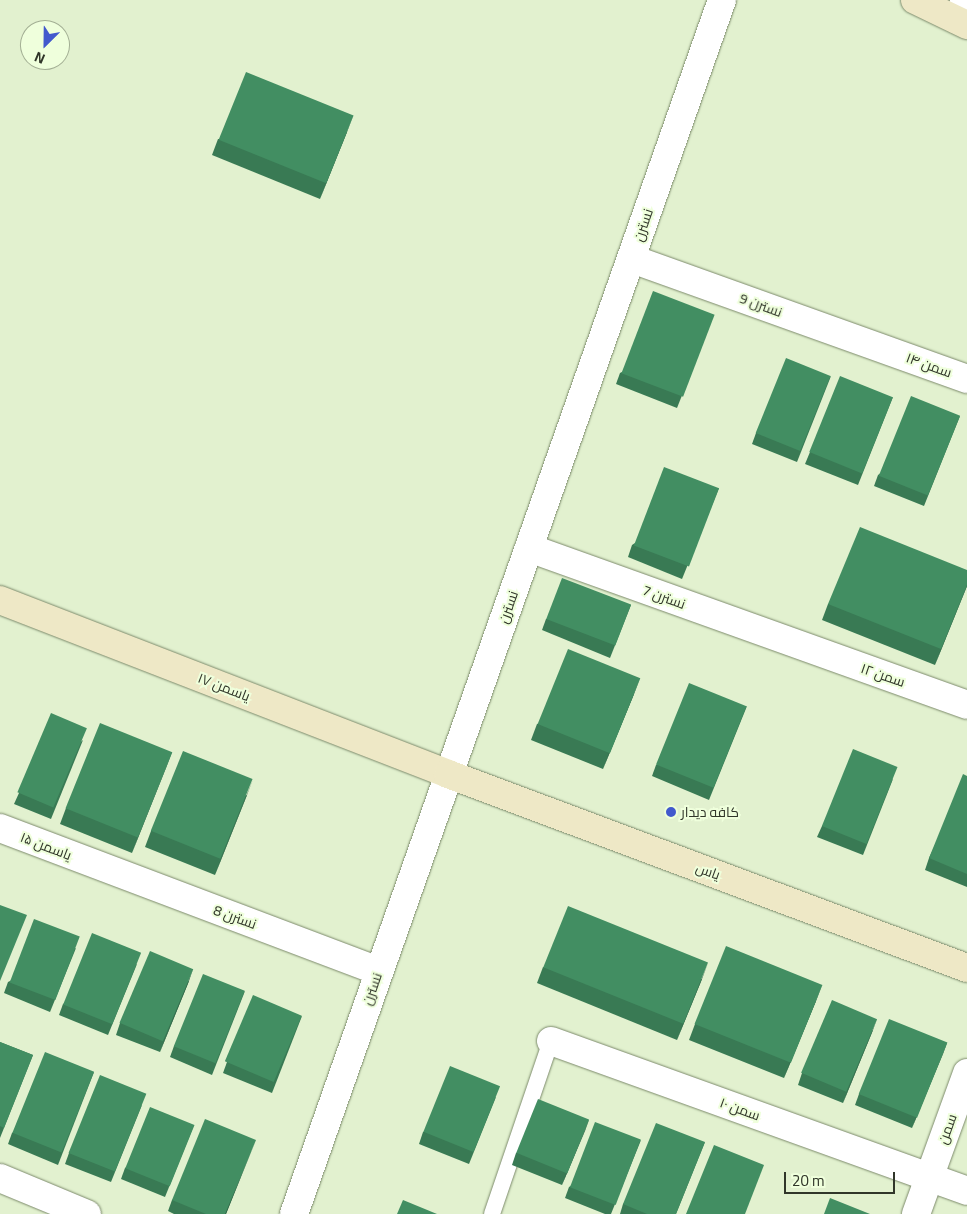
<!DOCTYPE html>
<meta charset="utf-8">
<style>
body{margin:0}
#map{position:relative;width:967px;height:1214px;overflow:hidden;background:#e2f1cf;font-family:Georgia,Cairo,serif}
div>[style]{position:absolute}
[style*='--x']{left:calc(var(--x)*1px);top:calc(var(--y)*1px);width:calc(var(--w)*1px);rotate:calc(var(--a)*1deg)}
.roads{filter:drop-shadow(0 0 1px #7c8a6b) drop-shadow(0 0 1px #7c8a6b)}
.lane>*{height:16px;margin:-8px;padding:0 8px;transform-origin:8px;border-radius:8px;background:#fff}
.street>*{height:28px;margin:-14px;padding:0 14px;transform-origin:14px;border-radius:14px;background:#fff}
.secondary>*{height:28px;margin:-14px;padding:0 14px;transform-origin:14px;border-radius:14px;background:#eee8c6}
.wall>*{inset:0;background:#397a54}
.shaded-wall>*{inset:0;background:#2e6345}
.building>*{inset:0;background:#428e62;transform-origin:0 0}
.dots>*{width:14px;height:14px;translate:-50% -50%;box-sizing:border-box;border:2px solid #efffdc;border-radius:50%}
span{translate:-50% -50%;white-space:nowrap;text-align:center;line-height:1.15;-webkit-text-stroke:4px #efffdc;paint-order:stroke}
.street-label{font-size:14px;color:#303629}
.poi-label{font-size:14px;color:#303629}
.left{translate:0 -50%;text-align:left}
.north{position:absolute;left:20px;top:20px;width:50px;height:50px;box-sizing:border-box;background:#efffdc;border:1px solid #a3af94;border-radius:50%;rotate:203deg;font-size:14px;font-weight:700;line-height:20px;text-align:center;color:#303629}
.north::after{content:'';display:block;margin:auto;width:18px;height:22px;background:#4259cd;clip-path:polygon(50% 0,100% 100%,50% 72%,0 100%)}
.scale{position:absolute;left:784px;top:1172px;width:111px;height:22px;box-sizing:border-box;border:2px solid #303629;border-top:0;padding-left:6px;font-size:15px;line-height:18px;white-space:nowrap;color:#303629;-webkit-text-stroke:4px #efffdc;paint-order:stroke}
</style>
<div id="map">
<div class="roads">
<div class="lane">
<div style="--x:492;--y:1214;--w:183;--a:-71.2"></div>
</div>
<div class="street">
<div style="--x:958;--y:20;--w:21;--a:-71"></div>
<div style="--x:632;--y:259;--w:356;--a:19.7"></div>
<div style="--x:529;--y:548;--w:465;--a:19.7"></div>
<div style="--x:0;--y:828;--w:405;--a:20.7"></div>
<div style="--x:551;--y:1041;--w:442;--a:19.8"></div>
<div style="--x:0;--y:1178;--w:94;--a:22.5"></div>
<div style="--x:294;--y:1214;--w:1287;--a:-70.58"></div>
<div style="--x:916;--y:1214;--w:150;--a:-70.1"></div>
</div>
<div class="secondary">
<div style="--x:915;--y:0;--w:58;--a:25.7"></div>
<div style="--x:0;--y:600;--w:481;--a:21.2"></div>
<div style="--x:448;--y:774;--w:554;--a:20.5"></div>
</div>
</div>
<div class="wall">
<div style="clip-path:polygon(347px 132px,320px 199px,212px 155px,218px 139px)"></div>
<div style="clip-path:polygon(709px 327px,677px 408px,616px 384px,620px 373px)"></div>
<div style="clip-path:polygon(831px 376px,797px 462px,752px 444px,756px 433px)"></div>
<div style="clip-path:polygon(893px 397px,858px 485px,805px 464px,810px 452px)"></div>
<div style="clip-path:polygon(960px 416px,924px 506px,874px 486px,878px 475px)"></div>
<div style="clip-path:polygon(719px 488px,682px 579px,628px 557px,632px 545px)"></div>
<div style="clip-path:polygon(967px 570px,967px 586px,935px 665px,822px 620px,828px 604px)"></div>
<div style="clip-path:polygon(631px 605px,610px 658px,542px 630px,546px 619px)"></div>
<div style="clip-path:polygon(634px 694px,603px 769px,531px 740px,537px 724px)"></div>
<div style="clip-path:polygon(747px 706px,709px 800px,652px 776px,656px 765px)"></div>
<div style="clip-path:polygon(83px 740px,51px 819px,14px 804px,19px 793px)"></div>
<div style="clip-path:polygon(172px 752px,132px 853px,60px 824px,66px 808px)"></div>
<div style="clip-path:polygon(967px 776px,967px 887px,925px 870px,929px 858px)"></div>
<div style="clip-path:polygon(893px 779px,863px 855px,817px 837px,822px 826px)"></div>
<div style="clip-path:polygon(247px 795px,215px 875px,145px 847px,151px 831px)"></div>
<div style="clip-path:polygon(76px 948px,50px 1012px,4px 993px,8px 982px)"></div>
<div style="clip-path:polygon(137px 964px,108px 1035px,59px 1015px,63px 1004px)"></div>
<div style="clip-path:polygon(543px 967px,702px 979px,677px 1040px,537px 983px)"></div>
<div style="clip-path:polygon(189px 981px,160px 1052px,116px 1035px,120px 1023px)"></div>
<div style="clip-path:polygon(245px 991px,212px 1075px,170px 1057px,174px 1046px)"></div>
<div style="clip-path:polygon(816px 1001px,784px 1078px,689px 1040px,695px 1024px)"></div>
<div style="clip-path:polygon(302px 1016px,272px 1093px,223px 1073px,227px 1062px)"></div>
<div style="clip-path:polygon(873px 1030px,843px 1103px,798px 1085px,802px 1073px)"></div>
<div style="clip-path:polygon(0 1042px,33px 1055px,0 1138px)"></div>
<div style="clip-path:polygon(947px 1043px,912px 1128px,855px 1105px,859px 1094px)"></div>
<div style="clip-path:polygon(94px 1072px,58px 1165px,8px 1144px,12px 1133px)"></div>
<div style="clip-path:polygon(496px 1097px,469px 1164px,419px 1144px,423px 1132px)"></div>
<div style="clip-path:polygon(142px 1105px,111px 1182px,65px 1164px,69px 1153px)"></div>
<div style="clip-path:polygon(589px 1120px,562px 1185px,512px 1165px,516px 1153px)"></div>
<div style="clip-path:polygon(194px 1125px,165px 1197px,121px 1179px,125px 1168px)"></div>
<div style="clip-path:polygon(641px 1140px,611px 1214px,605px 1214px,565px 1198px,569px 1187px)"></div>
<div style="clip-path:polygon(705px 1142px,676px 1214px,620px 1214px,623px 1204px)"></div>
<div style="clip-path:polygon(251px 1151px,226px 1214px,174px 1214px,168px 1211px,172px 1200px)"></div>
</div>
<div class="shaded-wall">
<div style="clip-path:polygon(353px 116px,347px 132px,320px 199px,326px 183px)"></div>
<div style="clip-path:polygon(967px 585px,967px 586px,935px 665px,941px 649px)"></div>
<div style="clip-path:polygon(640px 678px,634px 694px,603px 769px,609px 753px)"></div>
<div style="clip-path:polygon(172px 752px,166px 768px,132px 853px,138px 837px)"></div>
<div style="clip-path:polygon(253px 779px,247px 795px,215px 875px,221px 859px)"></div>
<div style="clip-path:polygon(708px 963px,702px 979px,677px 1040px,683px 1024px)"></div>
<div style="clip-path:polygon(193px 969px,189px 981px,160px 1052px,164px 1041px)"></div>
<div style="clip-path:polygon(822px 985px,816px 1001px,784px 1078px,790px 1062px)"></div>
<div style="clip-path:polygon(877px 1019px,873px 1030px,843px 1103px,847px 1092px)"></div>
<div style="clip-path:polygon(947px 1043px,943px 1054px,912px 1128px,916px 1117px)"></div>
<div style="clip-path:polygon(589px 1120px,585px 1131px,562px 1185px,566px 1174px)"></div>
<div style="clip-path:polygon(256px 1140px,226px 1214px,225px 1214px)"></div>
</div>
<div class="building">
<div style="left:246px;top:72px;width:116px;height:73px;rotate:22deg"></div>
<div style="left:653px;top:291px;width:66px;height:88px;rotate:21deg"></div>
<div style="left:786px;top:358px;width:48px;height:81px;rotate:22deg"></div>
<div style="left:840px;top:376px;width:57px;height:82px;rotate:22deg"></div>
<div style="left:911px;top:396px;width:53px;height:86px;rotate:22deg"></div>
<div style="left:664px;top:467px;width:59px;height:84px;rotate:21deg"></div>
<div style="clip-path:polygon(860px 527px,967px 570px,967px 585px,941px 649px,828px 604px)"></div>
<div style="left:562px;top:578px;width:74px;height:44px;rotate:21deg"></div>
<div style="left:568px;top:649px;width:78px;height:81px;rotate:22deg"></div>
<div style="left:689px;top:683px;width:62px;height:88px;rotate:22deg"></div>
<div style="left:51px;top:713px;width:39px;height:86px;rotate:23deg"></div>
<div style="left:100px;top:723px;width:78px;height:92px;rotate:22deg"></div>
<div style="left:853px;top:749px;width:48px;height:83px;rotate:22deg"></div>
<div style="left:183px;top:751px;width:75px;height:86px;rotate:22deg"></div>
<div style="clip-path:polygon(963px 774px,967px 776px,967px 874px,929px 858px)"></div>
<div style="clip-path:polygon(0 905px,27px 915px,0 981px)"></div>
<div style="left:568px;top:906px;width:151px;height:66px;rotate:22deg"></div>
<div style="left:34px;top:919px;width:49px;height:68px;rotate:21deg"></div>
<div style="left:92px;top:933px;width:53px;height:77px;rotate:22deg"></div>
<div style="left:726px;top:946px;width:104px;height:84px;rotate:22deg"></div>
<div style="left:150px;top:951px;width:47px;height:78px;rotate:23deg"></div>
<div style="left:203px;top:974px;width:45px;height:78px;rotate:22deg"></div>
<div style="left:253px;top:995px;width:53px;height:72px;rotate:23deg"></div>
<div style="left:832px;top:1000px;width:49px;height:79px;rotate:23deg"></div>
<div style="left:889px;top:1019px;width:63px;height:81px;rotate:22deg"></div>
<div style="clip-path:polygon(0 1042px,33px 1055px,4px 1128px,0 1126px)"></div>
<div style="left:45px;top:1052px;width:53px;height:87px;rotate:22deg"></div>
<div style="left:450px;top:1066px;width:54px;height:71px;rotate:22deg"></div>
<div style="left:100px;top:1075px;width:50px;height:84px;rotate:22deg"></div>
<div style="left:538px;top:1099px;width:55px;height:58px;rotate:22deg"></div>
<div style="left:150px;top:1107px;width:48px;height:66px;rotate:22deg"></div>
<div style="clip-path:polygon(205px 1119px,256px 1140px,225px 1214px,206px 1214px,172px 1200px)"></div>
<div style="left:595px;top:1122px;width:49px;height:70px;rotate:21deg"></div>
<div style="clip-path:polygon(656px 1123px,705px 1142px,676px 1214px,647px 1214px,623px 1204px)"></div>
<div style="clip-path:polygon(714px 1145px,764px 1165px,745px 1214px,686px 1214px)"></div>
<div style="clip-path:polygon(830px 1198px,870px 1214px,824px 1214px)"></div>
<div style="clip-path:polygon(403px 1200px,437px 1214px,397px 1214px)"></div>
</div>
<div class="dots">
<div style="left:671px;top:812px;background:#4259cd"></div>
</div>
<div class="street-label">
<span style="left:643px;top:225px;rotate:-71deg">نسترن</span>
<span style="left:761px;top:305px;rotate:20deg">نسترن 9</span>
<span style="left:929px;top:365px;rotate:20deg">سمن ۱۴</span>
<span style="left:664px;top:597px;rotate:20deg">نسترن 7</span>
<span style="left:508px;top:607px;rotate:-70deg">نسترن</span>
<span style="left:883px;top:675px;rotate:19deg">سمن ۱۲</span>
<span style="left:224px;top:687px;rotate:21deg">یاسمن ۱۷</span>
<span style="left:46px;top:846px;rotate:21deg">یاسمن ۱۵</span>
<span style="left:708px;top:871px;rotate:20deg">یاس</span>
<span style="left:235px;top:917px;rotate:20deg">نسترن 8</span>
<span style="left:372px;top:989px;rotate:-71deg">نسترن</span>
<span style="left:740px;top:1109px;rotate:20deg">سمن ۱۰</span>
<span style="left:947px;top:1129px;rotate:-70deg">سمن</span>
</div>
<div class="poi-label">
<span class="left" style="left:681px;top:812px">کافه دیدار</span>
</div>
<div class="north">N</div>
<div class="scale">20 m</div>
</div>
